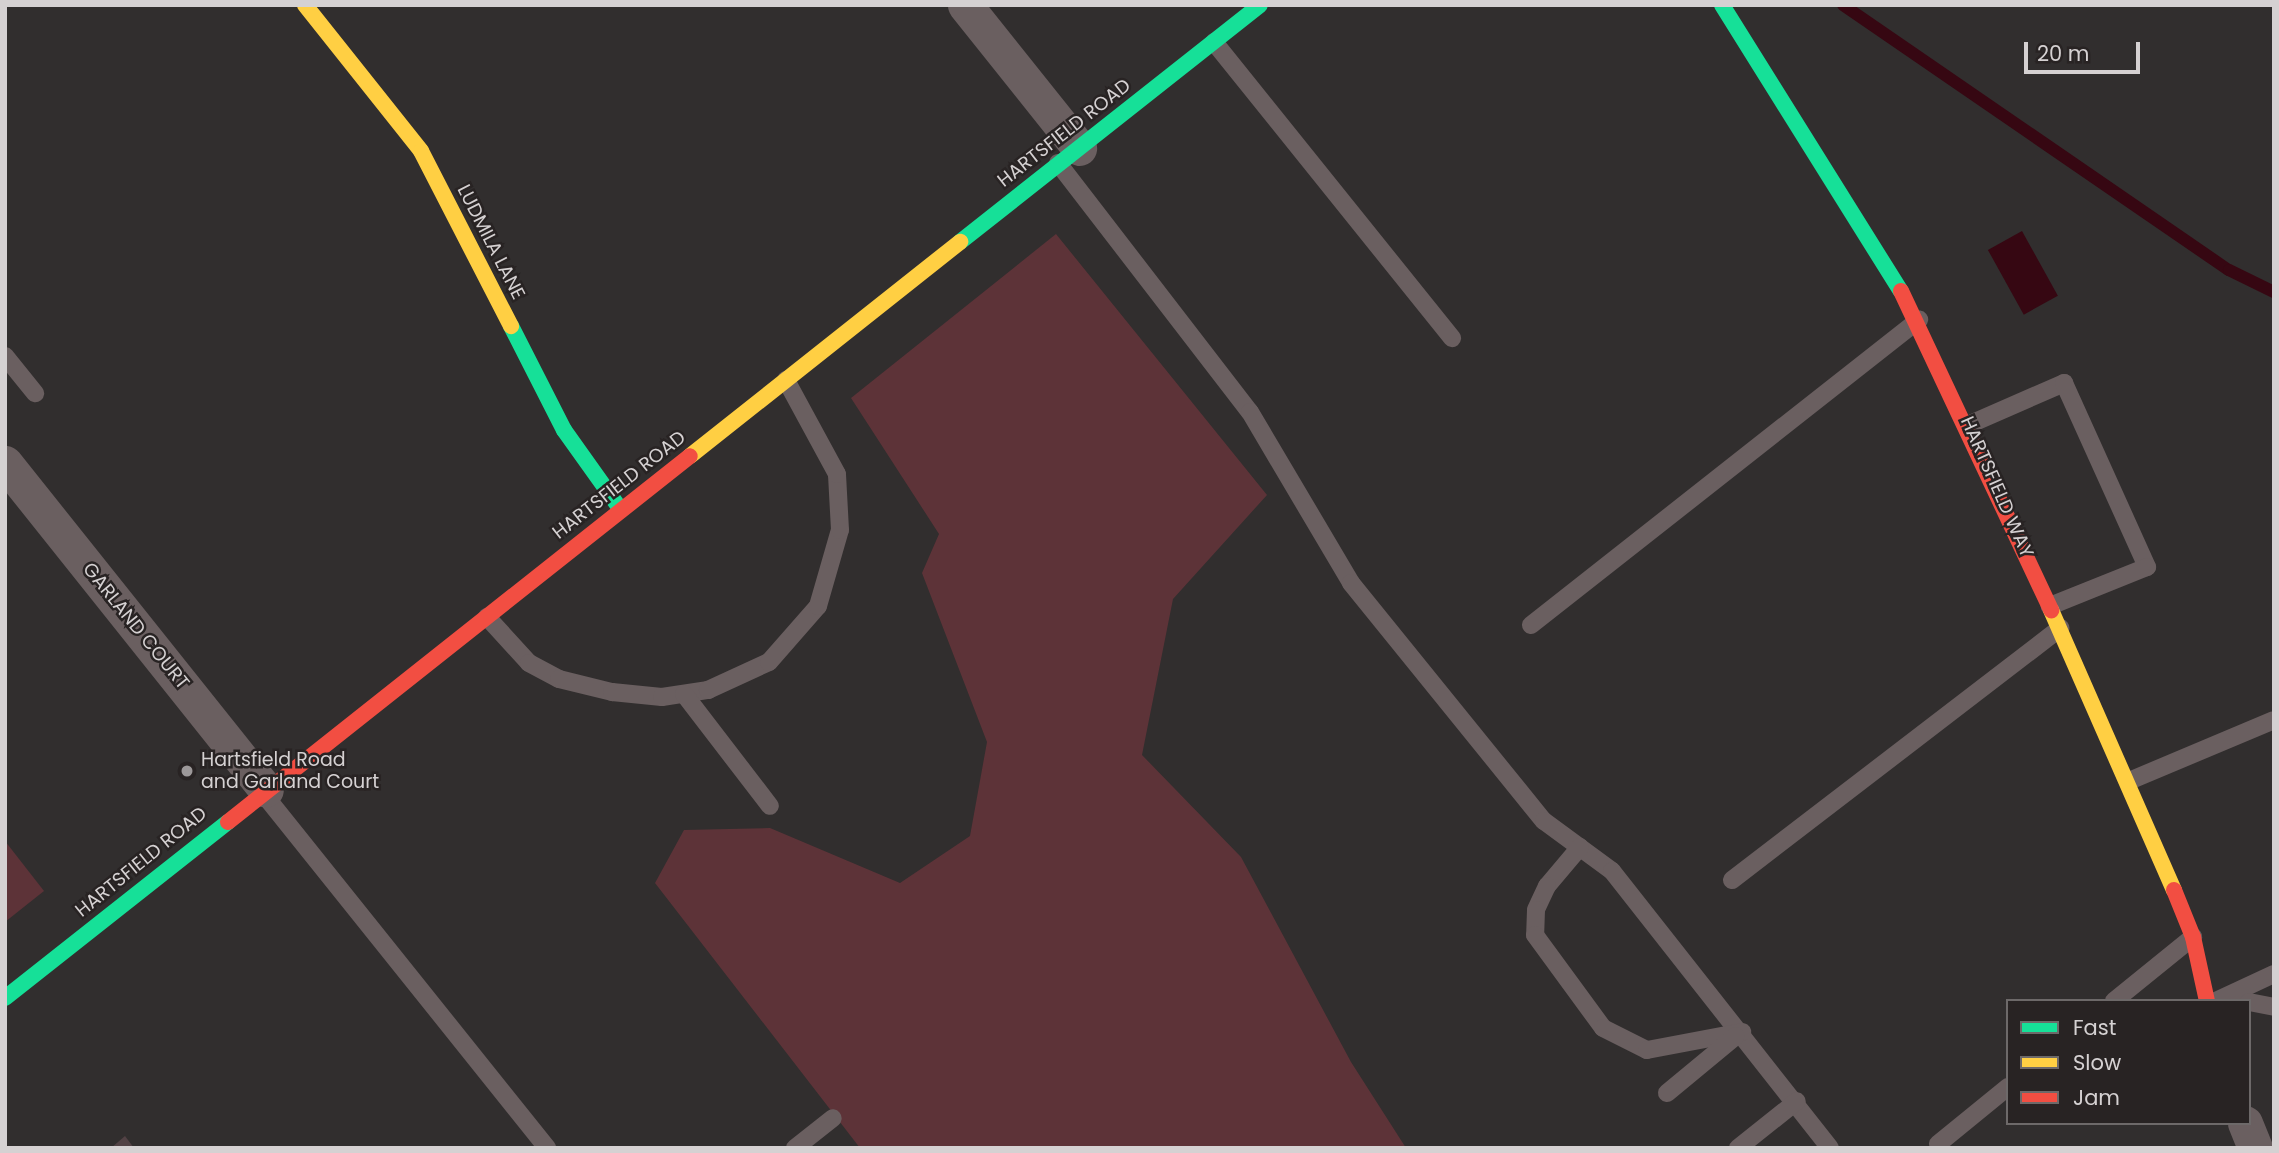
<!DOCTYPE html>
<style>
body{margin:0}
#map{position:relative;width:2279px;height:1153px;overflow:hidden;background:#312e2e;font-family:Poppins,sans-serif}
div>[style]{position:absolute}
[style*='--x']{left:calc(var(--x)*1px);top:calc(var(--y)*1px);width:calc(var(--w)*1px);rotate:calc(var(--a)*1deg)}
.green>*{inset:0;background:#5d3338}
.water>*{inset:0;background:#360712;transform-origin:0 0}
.stream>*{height:12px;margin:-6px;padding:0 6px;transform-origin:6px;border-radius:6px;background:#360712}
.building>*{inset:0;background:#524245}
.lane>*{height:18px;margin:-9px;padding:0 9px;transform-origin:9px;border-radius:9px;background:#6a5f60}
.street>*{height:35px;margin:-17.5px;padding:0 17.5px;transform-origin:17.5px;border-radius:17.5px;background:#6a5f60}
.fast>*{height:16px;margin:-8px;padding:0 8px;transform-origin:8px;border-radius:8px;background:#16e098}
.slow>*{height:16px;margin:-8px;padding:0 8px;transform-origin:8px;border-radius:8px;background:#ffcf43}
.jam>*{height:16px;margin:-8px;padding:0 8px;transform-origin:8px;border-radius:8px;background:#f24e42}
.dots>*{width:19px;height:19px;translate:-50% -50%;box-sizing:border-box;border:4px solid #282323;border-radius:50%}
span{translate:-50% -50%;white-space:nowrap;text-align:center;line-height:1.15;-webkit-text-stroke:5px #282323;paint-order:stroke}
.street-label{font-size:19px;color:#d5d1d2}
.poi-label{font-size:19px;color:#d5d1d2}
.left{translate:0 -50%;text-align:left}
.frame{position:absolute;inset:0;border:7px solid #d5d1d2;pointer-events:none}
.legend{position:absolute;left:2006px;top:999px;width:245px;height:126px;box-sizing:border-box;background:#282323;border:2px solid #6d6969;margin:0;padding:9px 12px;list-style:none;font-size:21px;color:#d5d1d2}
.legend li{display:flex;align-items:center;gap:14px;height:35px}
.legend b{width:35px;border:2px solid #6d6969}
.scale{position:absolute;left:2024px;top:42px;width:116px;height:32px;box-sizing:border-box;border:4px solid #d5d1d2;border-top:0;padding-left:9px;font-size:21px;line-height:24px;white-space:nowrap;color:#d5d1d2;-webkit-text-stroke:5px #282323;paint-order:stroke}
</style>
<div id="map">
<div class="green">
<div style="clip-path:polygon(1056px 234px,1267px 495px,1173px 599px,1142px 755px,1241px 857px,1351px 1062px,1406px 1148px,860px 1148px,655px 883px,684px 830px,770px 828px,900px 883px,970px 836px,987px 742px,922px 573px,939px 534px,851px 398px)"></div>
<div style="clip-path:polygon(5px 841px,44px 891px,5px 922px)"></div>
</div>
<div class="water">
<div style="left:2022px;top:231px;width:74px;height:39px;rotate:61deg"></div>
</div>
<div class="stream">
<div style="--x:1843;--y:5;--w:468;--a:34.5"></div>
<div style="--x:2229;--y:270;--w:50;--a:26.1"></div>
</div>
<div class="building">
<div style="clip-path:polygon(125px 1136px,134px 1148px,111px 1148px)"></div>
</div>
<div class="lane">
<div style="--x:1214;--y:42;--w:380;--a:51.2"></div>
<div style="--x:1058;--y:163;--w:314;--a:52.4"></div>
<div style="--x:1250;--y:412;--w:199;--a:59.4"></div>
<div style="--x:1351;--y:583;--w:306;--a:51"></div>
<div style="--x:1544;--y:821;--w:84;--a:36.3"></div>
<div style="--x:1612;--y:871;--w:352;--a:51.8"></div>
<div style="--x:5;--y:356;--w:48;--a:51"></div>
<div style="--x:1968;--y:425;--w:105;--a:-23.6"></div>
<div style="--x:2064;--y:383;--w:202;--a:65.7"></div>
<div style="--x:2147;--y:567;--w:105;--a:158.1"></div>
<div style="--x:487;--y:617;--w:62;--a:47.6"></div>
<div style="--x:529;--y:663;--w:34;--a:28"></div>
<div style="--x:559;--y:679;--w:55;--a:13.8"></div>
<div style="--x:612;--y:692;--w:50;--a:5.7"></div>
<div style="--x:662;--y:697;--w:47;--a:-8.7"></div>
<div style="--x:708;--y:690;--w:67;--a:-24.7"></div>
<div style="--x:769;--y:662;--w:74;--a:-48.8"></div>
<div style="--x:818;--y:606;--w:79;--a:-73.9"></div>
<div style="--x:840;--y:530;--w:56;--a:-93.1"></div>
<div style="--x:837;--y:474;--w:107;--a:-118.5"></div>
<div style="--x:1531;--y:625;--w:494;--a:-38.2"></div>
<div style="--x:684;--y:694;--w:141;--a:52.5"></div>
<div style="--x:2129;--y:781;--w:157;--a:-22.8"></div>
<div style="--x:262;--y:792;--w:456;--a:51.3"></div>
<div style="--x:1580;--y:847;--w:51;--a:130.2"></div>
<div style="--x:1547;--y:886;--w:26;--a:115"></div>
<div style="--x:1536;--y:910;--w:25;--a:92"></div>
<div style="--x:1535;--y:935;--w:115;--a:53.8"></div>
<div style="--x:1603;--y:1028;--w:49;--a:26.6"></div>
<div style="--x:1647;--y:1050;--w:97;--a:-10.7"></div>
<div style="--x:1732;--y:880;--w:414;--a:-37.5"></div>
<div style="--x:2114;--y:1001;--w:102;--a:-39"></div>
<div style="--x:2216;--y:1001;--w:64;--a:-25"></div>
<div style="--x:2249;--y:1002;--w:25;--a:11"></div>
<div style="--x:1667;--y:1093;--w:89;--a:-39.6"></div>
<div style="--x:1938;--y:1144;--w:90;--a:-39.2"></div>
<div style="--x:795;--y:1148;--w:48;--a:-38.3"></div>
<div style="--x:1738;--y:1148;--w:75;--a:-38.5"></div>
</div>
<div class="street">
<div style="--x:965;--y:5;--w:183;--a:51.4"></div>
<div style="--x:5;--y:463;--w:418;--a:51.4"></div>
<div style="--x:2245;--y:1123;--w:27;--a:68"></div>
</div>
<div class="fast">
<div style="--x:1722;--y:5;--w:337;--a:58"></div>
<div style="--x:960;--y:242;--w:382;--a:-38.3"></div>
<div style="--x:511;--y:326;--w:117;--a:63"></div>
<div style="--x:564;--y:430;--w:98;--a:54.5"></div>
<div style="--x:5;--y:998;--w:284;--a:-38.3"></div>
</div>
<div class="slow">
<div style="--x:305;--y:5;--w:186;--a:51.5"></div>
<div style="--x:421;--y:151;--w:197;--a:62.8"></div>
<div style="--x:690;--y:456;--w:345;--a:-38.4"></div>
<div style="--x:2051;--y:610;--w:306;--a:66.3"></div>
</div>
<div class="jam">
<div style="--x:1901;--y:291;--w:353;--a:64.8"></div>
<div style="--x:228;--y:822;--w:589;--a:-38.39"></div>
<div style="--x:2174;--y:890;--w:51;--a:68"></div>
<div style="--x:2193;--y:937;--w:66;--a:77.7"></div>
</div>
<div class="dots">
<div style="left:187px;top:771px;background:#9c9899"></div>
</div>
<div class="street-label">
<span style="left:1064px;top:133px;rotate:-38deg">HARTSFIELD ROAD</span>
<span style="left:491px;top:242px;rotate:63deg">LUDMILA LANE</span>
<span style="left:619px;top:485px;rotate:-38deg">HARTSFIELD ROAD</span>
<span style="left:1997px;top:487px;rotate:66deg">HARTSFIELD WAY</span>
<span style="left:136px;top:626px;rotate:51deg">GARLAND COURT</span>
<span style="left:141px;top:862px;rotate:-39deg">HARTSFIELD ROAD</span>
</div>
<div class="poi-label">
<span class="left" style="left:201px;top:771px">Hartsfield Road<br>and Garland Court</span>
</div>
<div class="frame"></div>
<ul class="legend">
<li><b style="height:9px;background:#16e098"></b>Fast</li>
<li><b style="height:9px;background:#ffcf43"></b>Slow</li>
<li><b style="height:9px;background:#f24e42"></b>Jam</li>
</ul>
<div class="scale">20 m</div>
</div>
